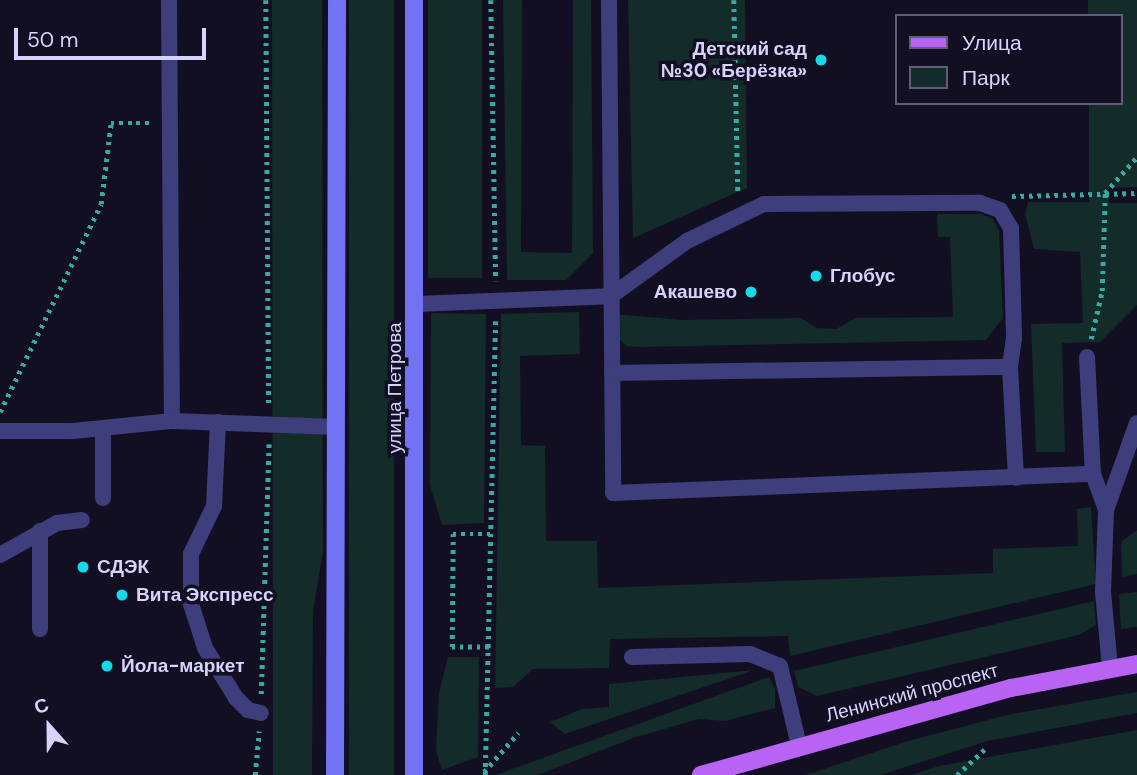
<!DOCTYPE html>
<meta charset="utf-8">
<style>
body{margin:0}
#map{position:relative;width:1137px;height:775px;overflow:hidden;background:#120f22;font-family:"DM Sans",sans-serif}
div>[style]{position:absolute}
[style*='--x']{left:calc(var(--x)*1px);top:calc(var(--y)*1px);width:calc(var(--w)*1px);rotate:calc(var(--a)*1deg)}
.green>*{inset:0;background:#132b29;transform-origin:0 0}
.path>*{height:4.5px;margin-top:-2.25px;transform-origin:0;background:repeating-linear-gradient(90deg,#38aba0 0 3.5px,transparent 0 8.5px)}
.service>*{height:16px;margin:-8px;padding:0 8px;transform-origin:8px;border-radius:8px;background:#3f3e7d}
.secondary>*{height:18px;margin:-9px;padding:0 9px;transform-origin:9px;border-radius:9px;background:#7273f4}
.primary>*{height:18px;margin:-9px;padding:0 9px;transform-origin:9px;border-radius:9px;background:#b863f3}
.dots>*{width:19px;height:19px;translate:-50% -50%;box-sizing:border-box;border:4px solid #120f22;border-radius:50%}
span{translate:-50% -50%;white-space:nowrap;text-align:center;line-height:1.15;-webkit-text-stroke:7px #120f22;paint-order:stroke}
.poi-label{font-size:19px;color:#d7d3fc;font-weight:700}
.right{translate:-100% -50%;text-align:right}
.left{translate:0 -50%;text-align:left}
.street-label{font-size:19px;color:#d7d3fc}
.legend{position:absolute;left:895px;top:14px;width:228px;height:91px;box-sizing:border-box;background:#120f22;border:2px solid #615d79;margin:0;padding:9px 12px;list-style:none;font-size:21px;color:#d7d3fc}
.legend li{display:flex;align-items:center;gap:14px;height:35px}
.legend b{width:35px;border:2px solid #615d79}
.north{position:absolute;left:14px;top:691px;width:70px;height:70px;-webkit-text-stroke:5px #120f22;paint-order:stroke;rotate:339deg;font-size:19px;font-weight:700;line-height:28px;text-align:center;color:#d7d3fc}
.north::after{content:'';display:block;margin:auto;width:24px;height:32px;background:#d7d3fc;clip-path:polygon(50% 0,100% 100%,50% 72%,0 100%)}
.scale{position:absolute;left:14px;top:28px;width:192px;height:32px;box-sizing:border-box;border:4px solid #d7d3fc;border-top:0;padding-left:9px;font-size:21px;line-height:24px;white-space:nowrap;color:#d7d3fc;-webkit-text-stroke:5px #120f22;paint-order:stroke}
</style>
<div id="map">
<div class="green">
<div style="clip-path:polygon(272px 0,322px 0,323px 552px,313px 612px,312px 775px,273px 775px)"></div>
<div style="left:349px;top:0;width:45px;height:775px"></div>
<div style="left:428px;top:0;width:54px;height:278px"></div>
<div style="clip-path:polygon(503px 0,522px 0,521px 252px,572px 253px,573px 0,591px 0,593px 253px,566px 280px,507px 280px)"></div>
<div style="clip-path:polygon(628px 0,745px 0,747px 188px,633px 238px)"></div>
<div style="clip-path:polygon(1088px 0,1137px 0,1137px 187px,1109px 188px,1109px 203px,1137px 203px,1137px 305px,1100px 342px,1062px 343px,1065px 452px,1036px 452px,1031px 324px,1083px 323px,1080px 252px,1034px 249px,1025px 214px,1028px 202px,1089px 202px,1089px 103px,1121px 103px,1121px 16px,1088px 16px)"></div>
<div style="clip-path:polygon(937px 214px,981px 214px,993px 219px,999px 231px,1003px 318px,986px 340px,640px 347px,626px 346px,614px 333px,614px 314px,682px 320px,801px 318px,817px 328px,836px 329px,856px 318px,953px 317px,950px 237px,938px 237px)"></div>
<div style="clip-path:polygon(579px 312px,580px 354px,520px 356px,521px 445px,545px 446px,546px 541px,597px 541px,598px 588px,993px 573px,993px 549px,1078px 546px,1077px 509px,1091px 507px,1096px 584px,790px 656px,788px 636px,610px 639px,609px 668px,533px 669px,513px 687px,495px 688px,501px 314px)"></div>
<div style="clip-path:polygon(431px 313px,486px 314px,484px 523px,442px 525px,430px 485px)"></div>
<div style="clip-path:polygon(1137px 530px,1137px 574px,1122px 577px,1121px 542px)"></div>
<div style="clip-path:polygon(1137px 592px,1137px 627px,1121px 629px,1119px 594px)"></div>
<div style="clip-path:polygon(1094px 601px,1096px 625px,1079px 635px,817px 696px,798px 687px,794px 671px)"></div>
<div style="clip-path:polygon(448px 657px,479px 657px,478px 757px,442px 770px,436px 751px,439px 693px)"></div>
<div style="clip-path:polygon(754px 670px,565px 734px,550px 722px,582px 709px,609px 707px,609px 684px)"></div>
<div style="clip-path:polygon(769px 677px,775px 689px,775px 708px,725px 721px,699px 719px,636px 737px,538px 775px,495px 775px)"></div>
<div style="clip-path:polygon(1137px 692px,1137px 713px,987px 741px,881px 775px,806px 775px,908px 741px,1011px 714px)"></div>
<div style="clip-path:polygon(1137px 730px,1137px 775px,911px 775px,939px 766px)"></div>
</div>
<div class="path">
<div style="--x:266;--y:0;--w:407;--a:89.6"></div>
<div style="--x:491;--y:0;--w:281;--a:89"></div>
<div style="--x:734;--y:0;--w:195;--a:88.8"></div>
<div style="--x:1012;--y:196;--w:125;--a:-1.4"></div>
<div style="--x:1091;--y:339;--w:49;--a:-77.1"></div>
<div style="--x:1102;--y:291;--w:98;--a:-88.2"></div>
<div style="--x:1105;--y:193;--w:48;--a:-48.4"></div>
<div style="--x:0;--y:412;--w:231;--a:-64.1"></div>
<div style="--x:101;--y:204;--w:82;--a:-83"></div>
<div style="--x:111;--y:123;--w:39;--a:0"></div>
<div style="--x:489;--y:647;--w:37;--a:180"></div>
<div style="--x:452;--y:647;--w:113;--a:-89.5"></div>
<div style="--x:453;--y:534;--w:38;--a:0"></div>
<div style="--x:261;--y:694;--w:250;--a:-88.2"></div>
<div style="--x:484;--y:772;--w:52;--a:-48.9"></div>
<div style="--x:255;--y:775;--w:44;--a:-84.8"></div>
<div style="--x:485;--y:775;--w:454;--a:-88.7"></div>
<div style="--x:957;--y:775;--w:38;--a:-43"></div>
</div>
<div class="service">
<div style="--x:169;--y:0;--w:421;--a:89.6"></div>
<div style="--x:609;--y:0;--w:493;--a:89.5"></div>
<div style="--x:613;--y:493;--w:480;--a:-2.3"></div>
<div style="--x:1093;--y:474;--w:38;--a:70"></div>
<div style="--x:1106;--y:510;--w:82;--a:92.1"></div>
<div style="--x:1103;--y:592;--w:76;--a:84.7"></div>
<div style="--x:415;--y:304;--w:196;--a:-2.3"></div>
<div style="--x:611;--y:296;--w:94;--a:-35.9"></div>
<div style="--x:687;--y:241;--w:85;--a:-25.7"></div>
<div style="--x:764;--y:204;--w:216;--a:-0.3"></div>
<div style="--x:980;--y:203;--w:21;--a:19"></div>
<div style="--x:1000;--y:210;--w:21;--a:59"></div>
<div style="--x:1011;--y:228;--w:110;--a:88.4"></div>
<div style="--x:1014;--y:338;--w:29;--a:98"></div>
<div style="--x:1010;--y:367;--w:111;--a:86.9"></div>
<div style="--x:1087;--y:357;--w:117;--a:87.1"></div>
<div style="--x:612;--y:373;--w:398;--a:-0.9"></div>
<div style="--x:218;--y:422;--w:84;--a:92.7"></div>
<div style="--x:214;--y:506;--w:53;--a:115.6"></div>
<div style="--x:191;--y:554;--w:50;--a:90"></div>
<div style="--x:191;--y:604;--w:46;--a:72.3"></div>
<div style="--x:205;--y:648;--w:59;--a:58.2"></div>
<div style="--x:236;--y:698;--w:17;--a:45"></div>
<div style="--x:248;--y:710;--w:13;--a:13"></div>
<div style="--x:103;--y:428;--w:70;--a:90"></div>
<div style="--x:0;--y:431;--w:73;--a:0"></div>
<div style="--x:73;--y:431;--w:100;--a:-5.8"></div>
<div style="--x:172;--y:421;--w:164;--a:2.1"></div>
<div style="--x:1106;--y:510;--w:92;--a:-70.4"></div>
<div style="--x:0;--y:555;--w:65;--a:-29.3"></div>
<div style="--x:57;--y:523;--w:25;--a:-7"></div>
<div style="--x:40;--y:629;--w:98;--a:-90"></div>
<div style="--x:632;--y:657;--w:118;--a:-1.5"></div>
<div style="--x:750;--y:654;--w:32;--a:22"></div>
<div style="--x:780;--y:666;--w:81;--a:76.5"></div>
</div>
<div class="secondary">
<div style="--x:414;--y:0;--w:775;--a:90"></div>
<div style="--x:335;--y:775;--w:775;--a:-89.85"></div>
</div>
<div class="primary">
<div style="--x:701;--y:775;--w:322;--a:-15.7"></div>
<div style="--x:1011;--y:688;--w:128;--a:-10.8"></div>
</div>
<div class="dots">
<div style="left:821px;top:60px;background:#12dae9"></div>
<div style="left:816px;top:276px;background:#12dae9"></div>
<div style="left:751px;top:292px;background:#12dae9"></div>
<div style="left:83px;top:567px;background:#12dae9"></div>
<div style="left:122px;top:595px;background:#12dae9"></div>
<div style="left:107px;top:666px;background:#12dae9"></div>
</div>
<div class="poi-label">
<span class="right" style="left:807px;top:60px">Детский сад<br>№30 «Берёзка»</span>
<span class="left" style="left:830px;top:276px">Глобус</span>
<span class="right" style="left:737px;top:292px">Акашево</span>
<span class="left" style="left:97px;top:567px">СДЭК</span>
<span class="left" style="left:136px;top:595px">Вита Экспресс</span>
<span class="left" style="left:121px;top:666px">Йола-маркет</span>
</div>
<div class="street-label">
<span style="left:395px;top:388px;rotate:-90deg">улица Петрова</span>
<span style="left:912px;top:693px;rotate:-15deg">Ленинский проспект</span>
</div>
<ul class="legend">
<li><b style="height:9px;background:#b863f3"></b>Улица</li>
<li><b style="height:19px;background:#132b29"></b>Парк</li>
</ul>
<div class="north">С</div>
<div class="scale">50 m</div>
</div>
